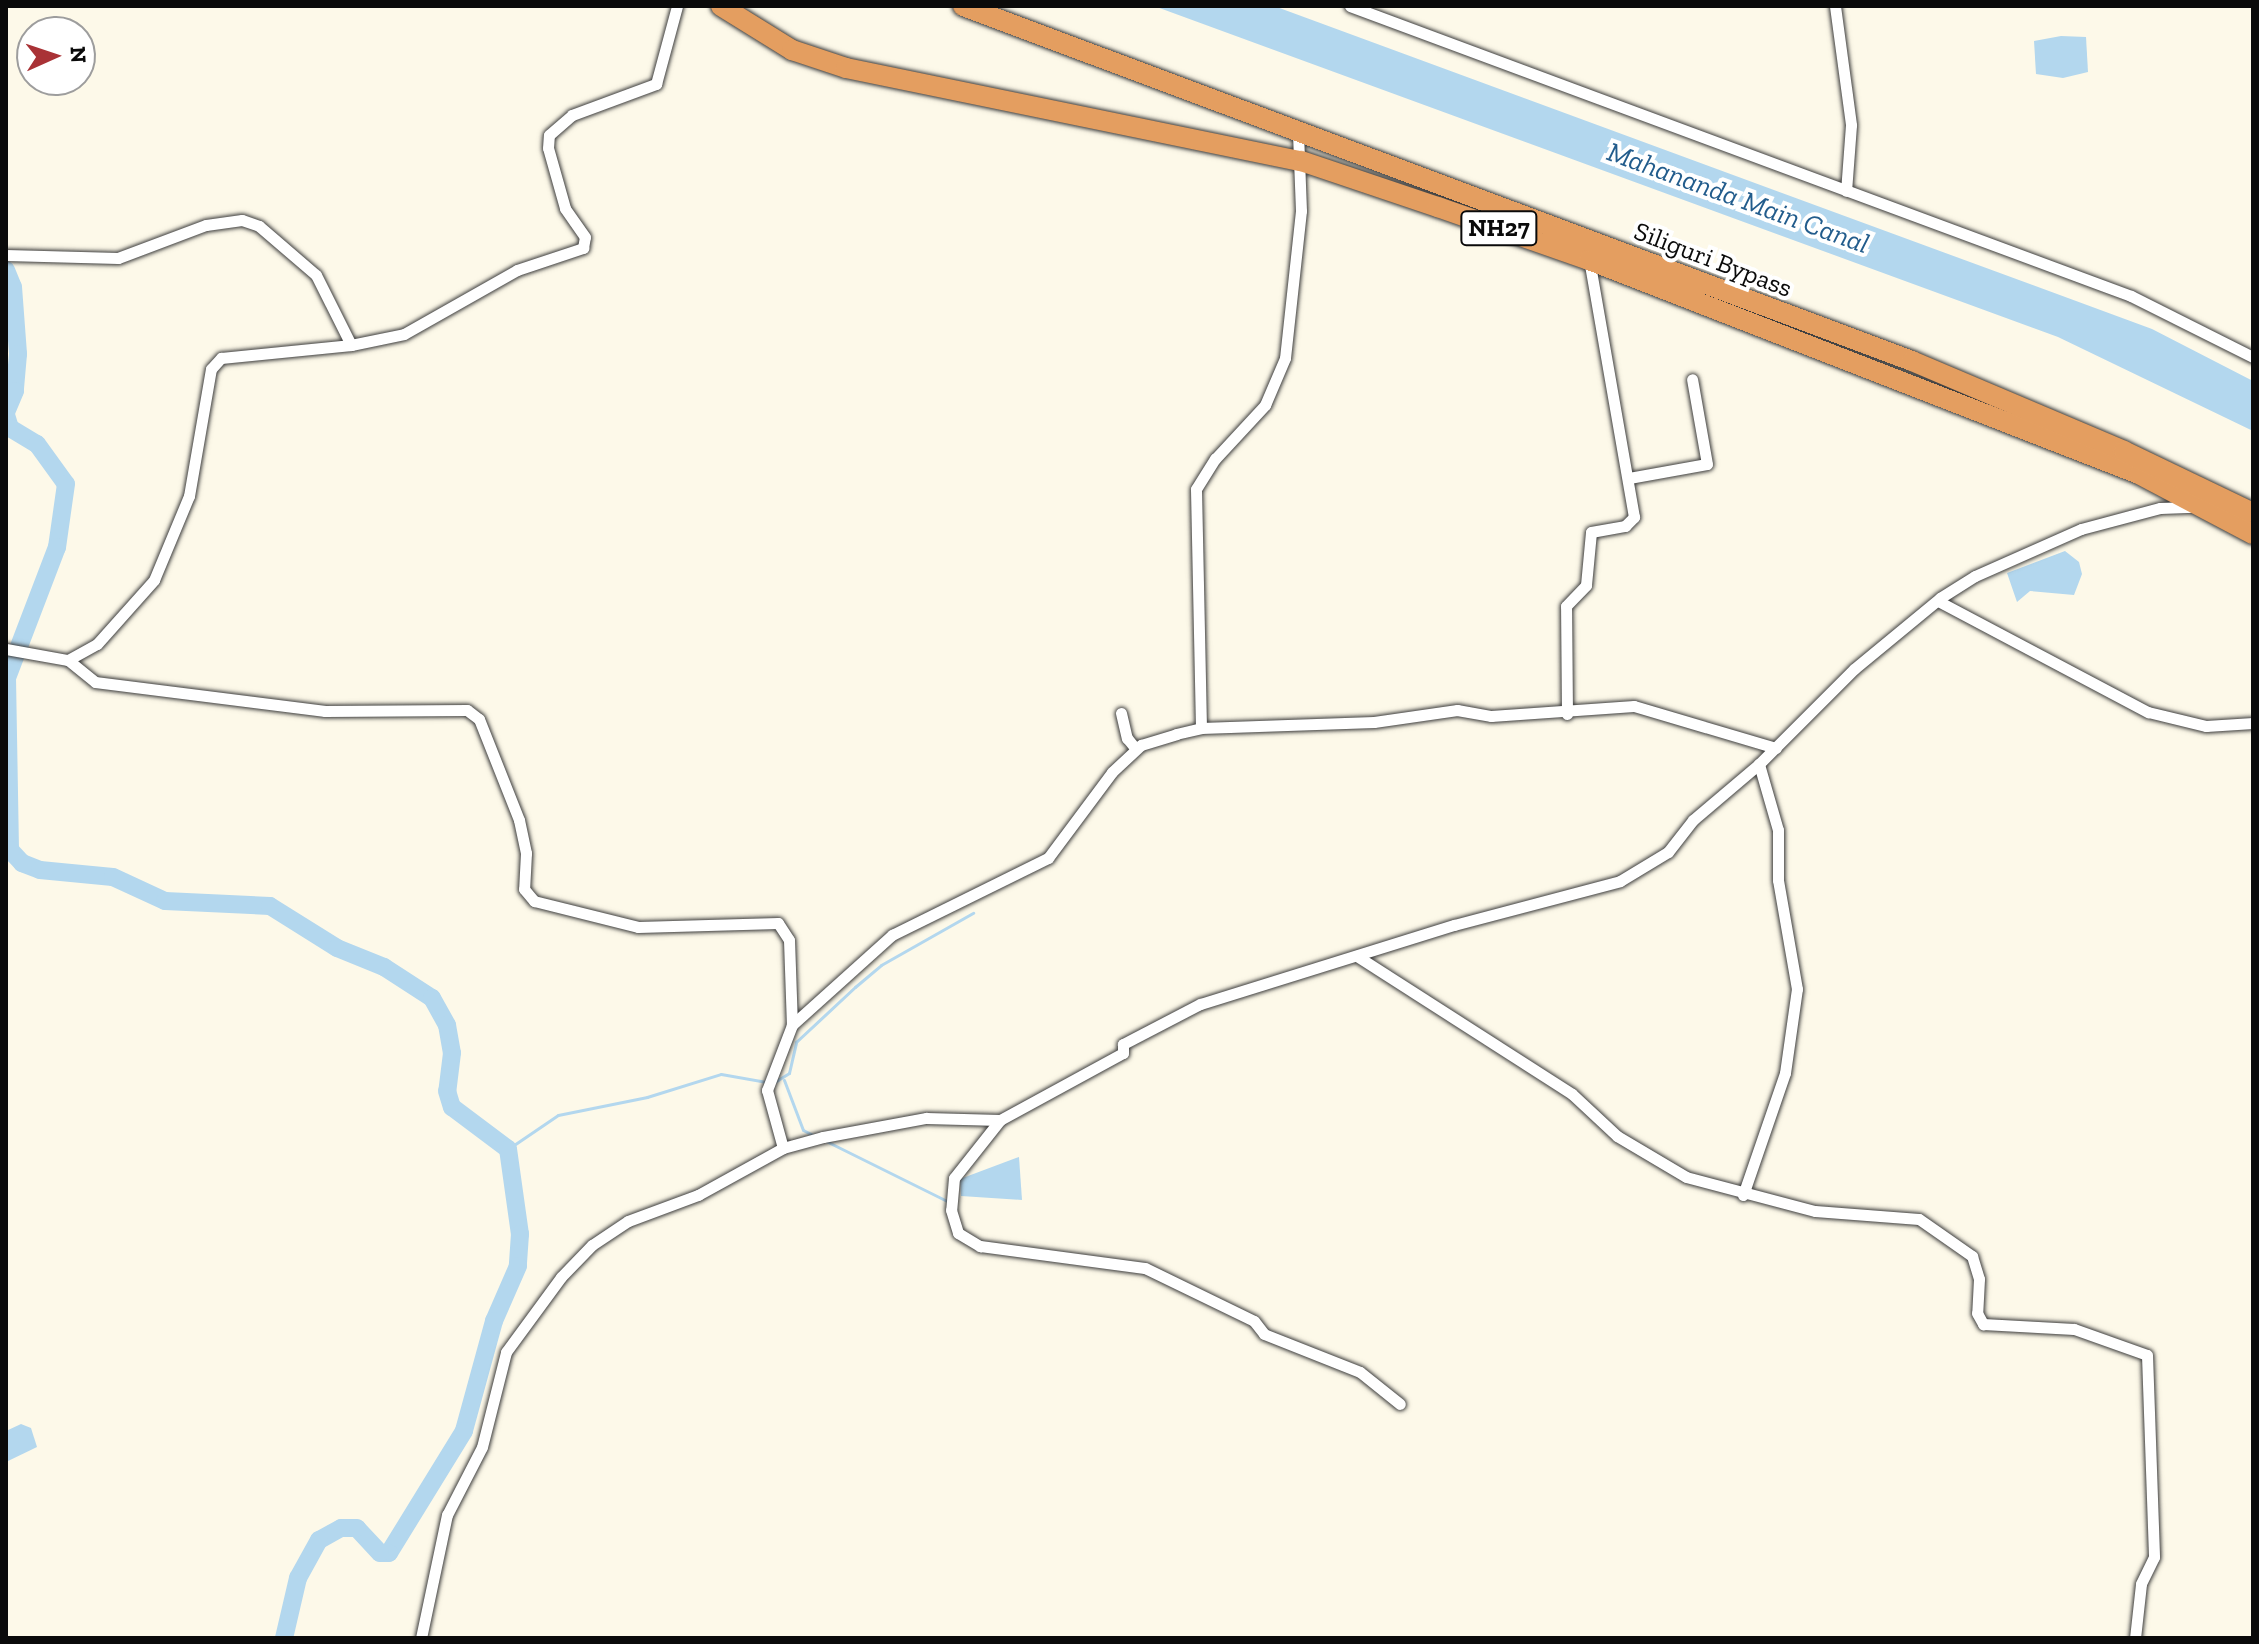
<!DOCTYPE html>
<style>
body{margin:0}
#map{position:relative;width:2259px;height:1644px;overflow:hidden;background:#fdf9e9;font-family:"Zilla Slab",serif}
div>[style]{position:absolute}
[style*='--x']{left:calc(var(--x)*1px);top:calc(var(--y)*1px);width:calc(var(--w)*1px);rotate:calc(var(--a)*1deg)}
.water>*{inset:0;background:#b3d7ee}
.stream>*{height:3px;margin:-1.5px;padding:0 1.5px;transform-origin:1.5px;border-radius:1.5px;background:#b3d7ee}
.river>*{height:18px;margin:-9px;padding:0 9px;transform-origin:9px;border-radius:9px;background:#b3d7ee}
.roads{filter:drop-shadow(0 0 2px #3d3d3d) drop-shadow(0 0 2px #3d3d3d)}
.street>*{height:11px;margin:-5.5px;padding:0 5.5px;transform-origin:5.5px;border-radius:5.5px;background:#fff}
.highway>*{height:20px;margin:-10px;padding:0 10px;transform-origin:10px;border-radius:10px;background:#e49e60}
span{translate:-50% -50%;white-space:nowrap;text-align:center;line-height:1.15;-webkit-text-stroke:8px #fff;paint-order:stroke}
.shield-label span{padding:2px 6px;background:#fff;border:2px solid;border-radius:6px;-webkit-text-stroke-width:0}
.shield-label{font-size:24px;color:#0a0a0a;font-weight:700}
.street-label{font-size:26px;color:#0a0a0a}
.water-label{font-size:28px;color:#225c8c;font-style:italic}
.frame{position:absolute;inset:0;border:8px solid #0a0a0a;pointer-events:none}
.north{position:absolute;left:16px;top:16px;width:80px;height:80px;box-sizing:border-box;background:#fff;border:2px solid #9d9d9d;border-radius:50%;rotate:87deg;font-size:22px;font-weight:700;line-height:32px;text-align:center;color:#0a0a0a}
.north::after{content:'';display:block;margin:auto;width:28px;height:36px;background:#a93236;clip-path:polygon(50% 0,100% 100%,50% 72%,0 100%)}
</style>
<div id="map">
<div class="water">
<div style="clip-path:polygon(1154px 6px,1274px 6px,2152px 329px,2253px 381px,2253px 431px,2058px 337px)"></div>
<div style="clip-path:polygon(2061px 36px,2086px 37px,2088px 72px,2063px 78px,2036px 74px,2034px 41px)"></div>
<div style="clip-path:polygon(2065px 551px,2079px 562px,2082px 574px,2074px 595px,2030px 591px,2017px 602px,2007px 573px)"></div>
<div style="clip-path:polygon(1019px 1157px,1022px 1200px,961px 1196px,960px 1179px)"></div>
<div style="clip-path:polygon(21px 1424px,31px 1428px,37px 1447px,6px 1462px,6px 1431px)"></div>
</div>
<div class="stream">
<div style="--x:784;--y:1080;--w:53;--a:69.2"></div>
<div style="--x:803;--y:1130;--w:13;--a:27"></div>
<div style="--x:773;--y:1083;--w:19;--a:-32"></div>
<div style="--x:789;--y:1073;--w:32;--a:-77"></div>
<div style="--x:796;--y:1042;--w:81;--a:-43"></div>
<div style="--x:855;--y:987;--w:34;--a:-40"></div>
<div style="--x:881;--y:965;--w:106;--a:-29.5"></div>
<div style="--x:826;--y:1141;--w:135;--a:26.4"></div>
<div style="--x:508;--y:1149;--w:60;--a:-34.2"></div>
<div style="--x:558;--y:1115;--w:91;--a:-11.4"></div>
<div style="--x:647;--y:1097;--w:77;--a:-17.3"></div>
<div style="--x:721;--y:1074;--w:46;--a:10.1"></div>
</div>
<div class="river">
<div style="--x:6;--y:270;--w:18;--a:68"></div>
<div style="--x:13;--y:287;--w:67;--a:85.7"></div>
<div style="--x:18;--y:354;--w:37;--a:95"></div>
<div style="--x:15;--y:391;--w:23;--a:113"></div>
<div style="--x:6;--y:415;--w:14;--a:73"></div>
<div style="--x:10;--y:428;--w:31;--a:31"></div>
<div style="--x:37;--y:444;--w:49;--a:54.1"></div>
<div style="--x:66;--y:484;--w:64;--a:98.1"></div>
<div style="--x:57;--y:547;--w:140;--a:110.9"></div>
<div style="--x:7;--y:678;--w:172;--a:89"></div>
<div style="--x:10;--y:850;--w:18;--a:47"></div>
<div style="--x:22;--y:863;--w:19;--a:21"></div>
<div style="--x:40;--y:870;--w:73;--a:5.5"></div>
<div style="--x:113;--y:877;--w:57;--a:24.8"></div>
<div style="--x:165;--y:901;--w:105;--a:2.7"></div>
<div style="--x:270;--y:906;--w:79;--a:32.1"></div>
<div style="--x:337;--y:948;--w:51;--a:22"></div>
<div style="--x:384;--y:967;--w:57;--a:32.9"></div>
<div style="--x:432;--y:998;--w:31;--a:61"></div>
<div style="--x:447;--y:1025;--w:28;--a:80"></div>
<div style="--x:452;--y:1053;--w:38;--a:97"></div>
<div style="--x:447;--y:1091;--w:17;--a:73"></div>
<div style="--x:452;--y:1107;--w:70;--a:36.9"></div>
<div style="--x:508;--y:1149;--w:86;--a:82"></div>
<div style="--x:520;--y:1234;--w:32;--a:94"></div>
<div style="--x:518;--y:1266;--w:60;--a:113.6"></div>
<div style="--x:494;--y:1321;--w:114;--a:105.3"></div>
<div style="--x:464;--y:1431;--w:143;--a:121.6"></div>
<div style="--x:389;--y:1553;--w:9;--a:180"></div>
<div style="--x:380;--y:1553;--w:34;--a:-133"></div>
<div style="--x:357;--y:1528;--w:16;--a:180"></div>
<div style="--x:341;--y:1528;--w:25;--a:151"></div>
<div style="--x:319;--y:1540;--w:43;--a:118.9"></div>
<div style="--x:298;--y:1578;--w:62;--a:103.1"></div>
</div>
<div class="roads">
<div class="street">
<div style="--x:1350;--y:6;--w:833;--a:20.37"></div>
<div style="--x:2131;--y:296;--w:136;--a:26.6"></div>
<div style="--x:1835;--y:6;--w:120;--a:82.3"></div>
<div style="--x:1851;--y:125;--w:66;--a:94.3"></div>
<div style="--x:6;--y:255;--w:112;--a:1.5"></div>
<div style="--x:118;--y:258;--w:94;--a:-20.6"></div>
<div style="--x:206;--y:225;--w:36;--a:-8"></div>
<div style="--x:242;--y:220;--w:18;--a:19"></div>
<div style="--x:259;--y:226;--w:75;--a:40.7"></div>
<div style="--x:316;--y:275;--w:78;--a:63.4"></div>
<div style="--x:1629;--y:478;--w:79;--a:-10.2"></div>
<div style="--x:1707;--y:464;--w:86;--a:-100"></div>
<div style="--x:1938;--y:601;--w:238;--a:27.9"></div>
<div style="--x:2148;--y:712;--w:60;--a:13.6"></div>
<div style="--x:2206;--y:726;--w:47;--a:-3.7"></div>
<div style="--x:6;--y:649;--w:63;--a:10.1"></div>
<div style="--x:68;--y:660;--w:33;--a:-29"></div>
<div style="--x:97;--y:644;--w:86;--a:-48.3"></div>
<div style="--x:154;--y:580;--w:91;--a:-67.4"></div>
<div style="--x:189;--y:496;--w:129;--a:-80.2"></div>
<div style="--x:211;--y:369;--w:15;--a:-48"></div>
<div style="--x:221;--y:358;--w:131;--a:-5.7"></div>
<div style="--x:351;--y:345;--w:54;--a:-11.7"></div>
<div style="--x:404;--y:334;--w:130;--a:-29.5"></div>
<div style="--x:517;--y:270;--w:70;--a:-18.4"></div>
<div style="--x:583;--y:248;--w:11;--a:-80"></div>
<div style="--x:585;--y:237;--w:35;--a:-125"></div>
<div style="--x:565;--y:208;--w:62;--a:-105.8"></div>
<div style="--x:548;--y:148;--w:13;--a:-86"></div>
<div style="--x:549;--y:135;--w:30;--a:-41"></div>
<div style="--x:572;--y:115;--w:90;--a:-20.3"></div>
<div style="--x:656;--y:84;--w:81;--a:-74.9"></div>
<div style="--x:68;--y:660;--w:35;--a:39"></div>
<div style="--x:95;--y:682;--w:232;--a:7.2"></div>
<div style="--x:325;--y:711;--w:142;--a:-0.4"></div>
<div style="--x:467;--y:710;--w:15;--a:37"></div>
<div style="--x:479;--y:719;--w:109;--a:68.4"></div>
<div style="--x:519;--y:820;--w:34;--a:78"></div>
<div style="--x:526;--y:853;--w:36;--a:93"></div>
<div style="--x:524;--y:889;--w:16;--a:50"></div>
<div style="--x:534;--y:901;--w:107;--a:14"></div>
<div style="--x:638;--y:927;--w:140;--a:-1.6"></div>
<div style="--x:778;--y:923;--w:20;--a:57"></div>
<div style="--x:789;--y:940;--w:85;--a:88"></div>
<div style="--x:792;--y:1025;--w:70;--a:111"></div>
<div style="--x:767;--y:1090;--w:60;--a:74.6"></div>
<div style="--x:1121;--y:713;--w:26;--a:77"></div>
<div style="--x:1127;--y:738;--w:14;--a:51"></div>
<div style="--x:1567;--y:714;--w:108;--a:-90.5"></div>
<div style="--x:1566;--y:606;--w:29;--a:-46"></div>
<div style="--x:1586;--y:585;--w:53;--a:-84.6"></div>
<div style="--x:1591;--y:532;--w:35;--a:-10"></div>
<div style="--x:1625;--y:526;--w:13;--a:-45"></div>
<div style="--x:1634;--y:517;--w:261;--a:-99.9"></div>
<div style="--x:1201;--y:728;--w:239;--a:-91.2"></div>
<div style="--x:1196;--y:489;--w:36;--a:-58"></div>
<div style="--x:1215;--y:459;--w:74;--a:-47.2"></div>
<div style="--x:1265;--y:405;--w:51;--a:-66.9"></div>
<div style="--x:1285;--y:358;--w:148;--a:-83.8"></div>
<div style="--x:1301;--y:211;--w:79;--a:-92.2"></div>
<div style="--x:1357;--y:956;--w:255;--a:32.7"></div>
<div style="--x:1572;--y:1094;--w:62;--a:43"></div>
<div style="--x:1617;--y:1136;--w:80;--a:30.7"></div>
<div style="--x:1686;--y:1177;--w:133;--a:14.8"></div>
<div style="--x:1815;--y:1211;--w:104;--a:4.4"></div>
<div style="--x:1919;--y:1219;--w:65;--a:34.9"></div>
<div style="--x:1972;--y:1256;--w:24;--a:73"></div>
<div style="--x:1979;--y:1279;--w:34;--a:93"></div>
<div style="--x:1977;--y:1313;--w:13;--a:61"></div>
<div style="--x:1983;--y:1324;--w:91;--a:3.1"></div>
<div style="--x:2074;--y:1329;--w:77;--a:19.6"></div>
<div style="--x:2147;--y:1355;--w:202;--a:88"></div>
<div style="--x:2154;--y:1557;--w:30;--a:116"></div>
<div style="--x:2141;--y:1584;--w:54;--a:96.3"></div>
<div style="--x:792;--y:1025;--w:135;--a:-42"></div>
<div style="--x:892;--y:935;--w:174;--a:-26.3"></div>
<div style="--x:1048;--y:858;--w:107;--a:-53.3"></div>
<div style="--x:1112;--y:772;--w:40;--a:-43"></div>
<div style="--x:1141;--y:745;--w:37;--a:-17"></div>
<div style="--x:1176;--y:734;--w:26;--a:-13"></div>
<div style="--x:1201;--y:728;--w:173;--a:-2"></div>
<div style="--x:1374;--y:722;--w:84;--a:-8.2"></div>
<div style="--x:1457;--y:710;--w:35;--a:10"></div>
<div style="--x:1491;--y:716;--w:143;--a:-4"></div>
<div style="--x:1634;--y:706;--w:148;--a:16.5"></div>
<div style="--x:1000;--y:1120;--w:74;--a:128.4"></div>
<div style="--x:954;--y:1178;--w:32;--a:95"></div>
<div style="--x:951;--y:1210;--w:24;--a:73"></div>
<div style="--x:958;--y:1233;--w:26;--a:31"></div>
<div style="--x:980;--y:1246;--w:166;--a:7.6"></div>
<div style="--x:1145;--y:1268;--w:121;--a:25.9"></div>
<div style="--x:1254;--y:1321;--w:16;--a:52"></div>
<div style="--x:1264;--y:1334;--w:103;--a:21.6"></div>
<div style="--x:1360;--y:1372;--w:51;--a:38.7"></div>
<div style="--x:1743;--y:1195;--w:129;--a:-71"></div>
<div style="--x:1785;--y:1073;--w:85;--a:-81.9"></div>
<div style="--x:1797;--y:989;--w:111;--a:-99.9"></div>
<div style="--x:1778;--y:880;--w:50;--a:-90"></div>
<div style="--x:1778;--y:830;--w:69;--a:-106.1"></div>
<div style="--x:421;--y:1638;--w:126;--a:-78.1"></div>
<div style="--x:447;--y:1515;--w:76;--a:-62.8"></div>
<div style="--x:482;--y:1447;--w:98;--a:-75.8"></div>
<div style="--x:506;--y:1352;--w:93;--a:-53.7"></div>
<div style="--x:561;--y:1277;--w:45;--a:-45.9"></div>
<div style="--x:592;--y:1245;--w:43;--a:-33.7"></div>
<div style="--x:628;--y:1221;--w:75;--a:-20.4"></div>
<div style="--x:698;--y:1195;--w:97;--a:-28.9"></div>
<div style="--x:783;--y:1148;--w:41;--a:-15.4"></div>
<div style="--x:823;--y:1137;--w:105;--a:-10.5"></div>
<div style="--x:926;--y:1118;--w:74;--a:1.5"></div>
<div style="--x:1000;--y:1120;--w:140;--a:-28.6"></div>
<div style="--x:1123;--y:1053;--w:9;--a:-90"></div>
<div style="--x:1123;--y:1044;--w:87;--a:-27.5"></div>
<div style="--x:1200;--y:1004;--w:266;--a:-17.3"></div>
<div style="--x:1454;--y:925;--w:172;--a:-14.8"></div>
<div style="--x:1620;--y:881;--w:56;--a:-31.1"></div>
<div style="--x:1668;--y:852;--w:41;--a:-52"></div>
<div style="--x:1693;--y:820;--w:87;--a:-40.3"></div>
<div style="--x:1759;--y:764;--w:134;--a:-45"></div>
<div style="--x:1854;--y:669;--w:112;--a:-39.5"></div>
<div style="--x:1940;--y:598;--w:41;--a:-32.2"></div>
<div style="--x:1975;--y:576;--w:116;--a:-23.9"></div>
<div style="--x:2081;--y:529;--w:82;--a:-14.9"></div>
<div style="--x:2160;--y:508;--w:34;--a:-2"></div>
</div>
<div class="highway">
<div style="--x:721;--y:6;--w:84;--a:31.8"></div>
<div style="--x:792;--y:50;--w:57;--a:18.4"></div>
<div style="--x:846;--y:68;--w:464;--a:11.6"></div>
<div style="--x:1301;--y:161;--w:145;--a:18.6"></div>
<div style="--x:1438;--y:207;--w:160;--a:19.3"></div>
<div style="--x:1589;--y:260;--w:590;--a:21.26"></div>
<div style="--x:2139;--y:474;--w:129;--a:27.8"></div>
<div style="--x:963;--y:6;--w:1013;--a:20.51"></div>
<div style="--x:1912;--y:361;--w:230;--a:23"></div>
<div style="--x:2124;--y:451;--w:143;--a:25.7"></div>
</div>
</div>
<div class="shield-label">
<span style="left:1499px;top:228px">NH27</span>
</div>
<div class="street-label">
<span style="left:1713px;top:260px;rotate:21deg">Siliguri Bypass</span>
</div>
<div class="water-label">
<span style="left:1738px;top:198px;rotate:20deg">Mahananda Main Canal</span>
</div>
<div class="frame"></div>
<div class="north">N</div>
</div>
